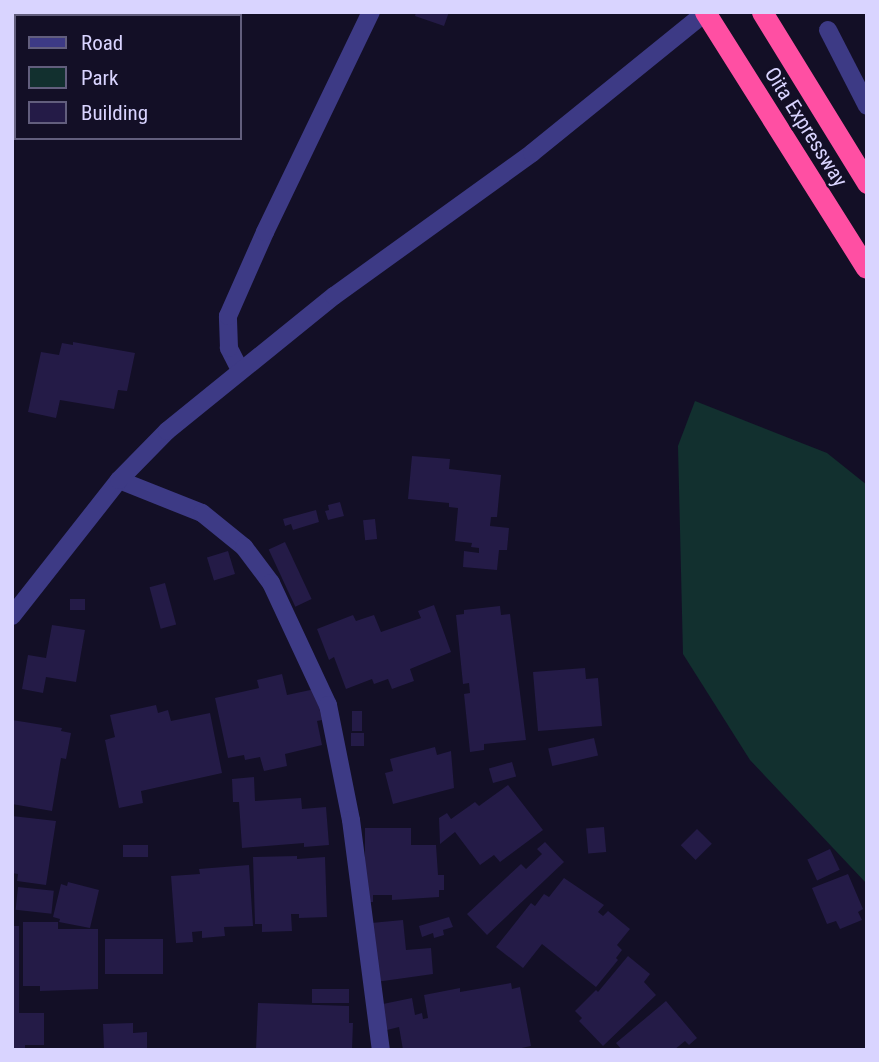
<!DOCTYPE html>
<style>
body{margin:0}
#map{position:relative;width:879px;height:1062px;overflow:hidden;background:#130f26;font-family:"Roboto Condensed",sans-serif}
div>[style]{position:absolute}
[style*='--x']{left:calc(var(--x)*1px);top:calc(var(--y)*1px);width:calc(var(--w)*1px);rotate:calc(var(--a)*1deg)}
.green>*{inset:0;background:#12302f}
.building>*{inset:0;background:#241b47;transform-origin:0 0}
.minor>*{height:18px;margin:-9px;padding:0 9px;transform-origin:9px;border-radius:9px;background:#3d3a85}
.tertiary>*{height:18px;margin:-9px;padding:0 9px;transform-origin:9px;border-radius:9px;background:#3d3a85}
.motorway>*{height:21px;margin:-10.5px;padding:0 10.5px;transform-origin:10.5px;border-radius:10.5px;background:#ff4fa3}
.motorway-bridge>*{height:21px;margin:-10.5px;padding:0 10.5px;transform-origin:10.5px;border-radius:10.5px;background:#ff4fa3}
span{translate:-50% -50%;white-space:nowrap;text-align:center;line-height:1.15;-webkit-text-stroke:5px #130f26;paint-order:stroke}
.street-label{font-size:21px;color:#d9d4ff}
.frame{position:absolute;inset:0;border:14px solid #d9d4ff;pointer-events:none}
.legend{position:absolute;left:14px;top:14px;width:228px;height:126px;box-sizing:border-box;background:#130f26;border:2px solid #625e7d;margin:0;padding:9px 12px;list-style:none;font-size:21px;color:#d9d4ff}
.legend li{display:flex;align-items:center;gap:14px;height:35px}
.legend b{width:35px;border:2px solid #625e7d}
</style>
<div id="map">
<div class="green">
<div style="clip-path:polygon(695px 401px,827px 453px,867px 485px,867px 884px,750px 760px,683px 654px,678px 446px)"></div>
</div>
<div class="building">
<div style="clip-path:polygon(416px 12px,449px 12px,444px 26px,415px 16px)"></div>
<div style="clip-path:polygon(73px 342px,135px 353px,127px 391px,118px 390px,114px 409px,60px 400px,56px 418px,28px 412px,41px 352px,59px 355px,62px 343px,73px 345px)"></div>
<div style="clip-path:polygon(412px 456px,450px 459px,449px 469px,501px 475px,497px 517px,491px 517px,490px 526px,509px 528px,507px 550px,499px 550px,497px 570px,463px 567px,464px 551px,479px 553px,479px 548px,471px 547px,472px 543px,455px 541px,458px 508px,449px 507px,449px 503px,408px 499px)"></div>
<div style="clip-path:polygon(340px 502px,344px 516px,328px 520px,325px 511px,329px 510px,328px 505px)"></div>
<div style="clip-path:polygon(316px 510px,319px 522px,293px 530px,291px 524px,285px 526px,283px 519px)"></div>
<div style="left:375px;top:519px;width:20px;height:12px;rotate:84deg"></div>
<div style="left:285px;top:542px;width:63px;height:18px;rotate:65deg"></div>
<div style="left:228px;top:551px;width:24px;height:22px;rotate:73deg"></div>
<div style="left:165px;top:583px;width:43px;height:16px;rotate:75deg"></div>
<div style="left:70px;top:599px;width:15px;height:11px"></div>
<div style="clip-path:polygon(434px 605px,451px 652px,410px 669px,414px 681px,392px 689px,388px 679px,374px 684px,372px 679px,346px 689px,334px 657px,329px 660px,317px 629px,353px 615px,356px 621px,374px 615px,381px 632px,421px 618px,418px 611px)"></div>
<div style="clip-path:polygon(500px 606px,501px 615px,510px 614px,526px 740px,484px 744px,484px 750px,470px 752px,464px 694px,470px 693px,469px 683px,463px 684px,456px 615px,464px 614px,464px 610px)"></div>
<div style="clip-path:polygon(52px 625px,85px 630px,76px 682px,46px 677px,43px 693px,22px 689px,28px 655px,46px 658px)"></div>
<div style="clip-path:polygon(585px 668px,586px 679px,598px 678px,602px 726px,538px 731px,533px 672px)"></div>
<div style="clip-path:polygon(282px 674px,287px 695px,315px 689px,322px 720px,317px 721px,322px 745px,285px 754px,287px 766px,264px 771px,260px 757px,245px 760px,244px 755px,228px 758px,215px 698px,259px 688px,257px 680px)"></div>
<div style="clip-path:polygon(156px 705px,158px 713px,168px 710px,171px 721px,210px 713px,222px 773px,141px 791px,143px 803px,119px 808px,105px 740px,115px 737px,110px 715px)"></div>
<div style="left:352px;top:711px;width:10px;height:20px"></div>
<div style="clip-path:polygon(12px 720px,62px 728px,61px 731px,71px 733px,66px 759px,61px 758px,52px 811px,12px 804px)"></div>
<div style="left:351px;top:733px;width:13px;height:13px"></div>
<div style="left:594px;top:738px;width:18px;height:47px;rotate:77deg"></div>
<div style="clip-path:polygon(435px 747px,437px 755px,451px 751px,454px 788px,393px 804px,385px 773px,393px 771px,390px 759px)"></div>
<div style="left:512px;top:762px;width:15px;height:24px;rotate:74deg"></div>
<div style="clip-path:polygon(254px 777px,255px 801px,301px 798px,302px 809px,326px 807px,329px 845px,304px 847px,304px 843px,242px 848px,239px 802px,233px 802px,232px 779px)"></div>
<div style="clip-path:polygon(508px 785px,543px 830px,500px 862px,494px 855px,480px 865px,455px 832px,440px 844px,439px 818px,447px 813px,451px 819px,475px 802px,479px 806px)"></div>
<div style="clip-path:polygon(12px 816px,56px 821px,46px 885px,17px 881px,18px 874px,12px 873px)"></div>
<div style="left:604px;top:827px;width:25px;height:18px;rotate:85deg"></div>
<div style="clip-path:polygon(365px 828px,411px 828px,411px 845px,436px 845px,438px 875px,444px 875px,444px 890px,439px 890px,439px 897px,392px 900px,392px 895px,373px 895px,373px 902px,365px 902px)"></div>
<div style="left:697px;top:829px;width:21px;height:23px;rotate:45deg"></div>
<div style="clip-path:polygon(545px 842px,564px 862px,487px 935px,467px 914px,521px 864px,526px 869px,542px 854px,537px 849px)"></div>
<div style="left:123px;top:845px;width:25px;height:12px"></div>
<div style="left:830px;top:849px;width:23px;height:25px;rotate:65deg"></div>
<div style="clip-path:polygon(297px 856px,297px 859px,325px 857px,327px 917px,299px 918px,299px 914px,291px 914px,292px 931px,262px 932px,262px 924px,255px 924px,253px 857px)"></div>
<div style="clip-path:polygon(249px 865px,253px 926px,224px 927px,225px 936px,202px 938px,202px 931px,192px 932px,193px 942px,176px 943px,171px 876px,200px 874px,199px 869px)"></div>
<div style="clip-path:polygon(848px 874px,863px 909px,858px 912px,862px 920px,840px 929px,836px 921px,827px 924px,812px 888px)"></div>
<div style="clip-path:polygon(564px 878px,604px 905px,598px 912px,603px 916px,608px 911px,630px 929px,617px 945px,622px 950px,616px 958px,618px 960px,596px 987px,542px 944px,523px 968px,496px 947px,531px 903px,535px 906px,544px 894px,549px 897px)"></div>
<div style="clip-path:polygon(68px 882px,99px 890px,90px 928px,59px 922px,60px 919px,53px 917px,61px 884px,67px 886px)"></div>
<div style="left:18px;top:887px;width:36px;height:23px;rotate:6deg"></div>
<div style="clip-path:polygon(449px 917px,453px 927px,443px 930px,444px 935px,434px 938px,433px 933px,422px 937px,419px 926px)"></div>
<div style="clip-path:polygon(403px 920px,406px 950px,431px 948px,433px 974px,376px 982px,371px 923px)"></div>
<div style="clip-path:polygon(23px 922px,58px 922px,58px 929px,98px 929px,98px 989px,40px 991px,40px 986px,23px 986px)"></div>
<div style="clip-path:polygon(12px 926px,19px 926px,19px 1013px,44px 1013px,44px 1045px,25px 1045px,25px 1050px,12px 1050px)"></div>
<div style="left:105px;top:939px;width:58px;height:35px"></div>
<div style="clip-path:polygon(628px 956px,650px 974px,644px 982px,656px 995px,603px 1046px,579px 1021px,582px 1018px,575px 1011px,596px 990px,598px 992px)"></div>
<div style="clip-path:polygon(511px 983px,512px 989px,520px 987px,531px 1046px,512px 1050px,403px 1050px,399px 1027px,383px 1031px,378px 1005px,412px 998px,415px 1015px,422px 1013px,423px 1019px,428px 1018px,424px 995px,460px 988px,460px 992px)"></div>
<div style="left:312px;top:989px;width:37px;height:14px"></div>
<div style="clip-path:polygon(666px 1001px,697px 1038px,689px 1045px,685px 1041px,674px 1050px,622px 1050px,616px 1043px)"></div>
<div style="clip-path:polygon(258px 1003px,349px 1006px,349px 1023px,353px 1023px,352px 1050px,256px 1050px)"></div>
<div style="clip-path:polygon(133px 1023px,133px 1033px,147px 1032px,147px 1050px,104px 1050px,103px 1024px)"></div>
</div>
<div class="minor">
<div style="--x:828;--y:30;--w:85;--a:62.8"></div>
<div style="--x:240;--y:370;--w:25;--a:-117"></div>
<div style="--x:229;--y:348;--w:32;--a:-92"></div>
<div style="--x:228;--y:316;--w:92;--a:-66.2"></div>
<div style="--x:265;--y:232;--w:244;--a:-64.3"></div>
<div style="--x:119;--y:480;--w:89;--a:21.7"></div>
<div style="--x:202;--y:513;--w:54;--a:39"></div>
<div style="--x:244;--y:547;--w:45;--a:53.1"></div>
<div style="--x:271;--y:583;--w:135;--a:65"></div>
<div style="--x:328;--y:705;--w:117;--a:78.7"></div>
<div style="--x:351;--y:820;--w:232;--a:82.6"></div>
</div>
<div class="tertiary">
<div style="--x:12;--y:616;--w:173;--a:-51.8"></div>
<div style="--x:119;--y:480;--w:69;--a:-45.6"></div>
<div style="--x:167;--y:431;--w:215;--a:-39"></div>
<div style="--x:334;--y:296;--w:244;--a:-35.8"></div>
<div style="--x:532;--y:153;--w:224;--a:-39"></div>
</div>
<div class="motorway">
<div style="--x:762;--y:12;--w:201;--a:58.4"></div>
</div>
<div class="motorway-bridge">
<div style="--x:705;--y:12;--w:302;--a:57.8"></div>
</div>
<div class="street-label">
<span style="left:806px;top:127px;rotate:58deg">Oita Expressway</span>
</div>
<div class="frame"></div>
<ul class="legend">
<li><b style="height:9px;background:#3d3a85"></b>Road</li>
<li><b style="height:19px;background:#12302f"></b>Park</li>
<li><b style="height:19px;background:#241b47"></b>Building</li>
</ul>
</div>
